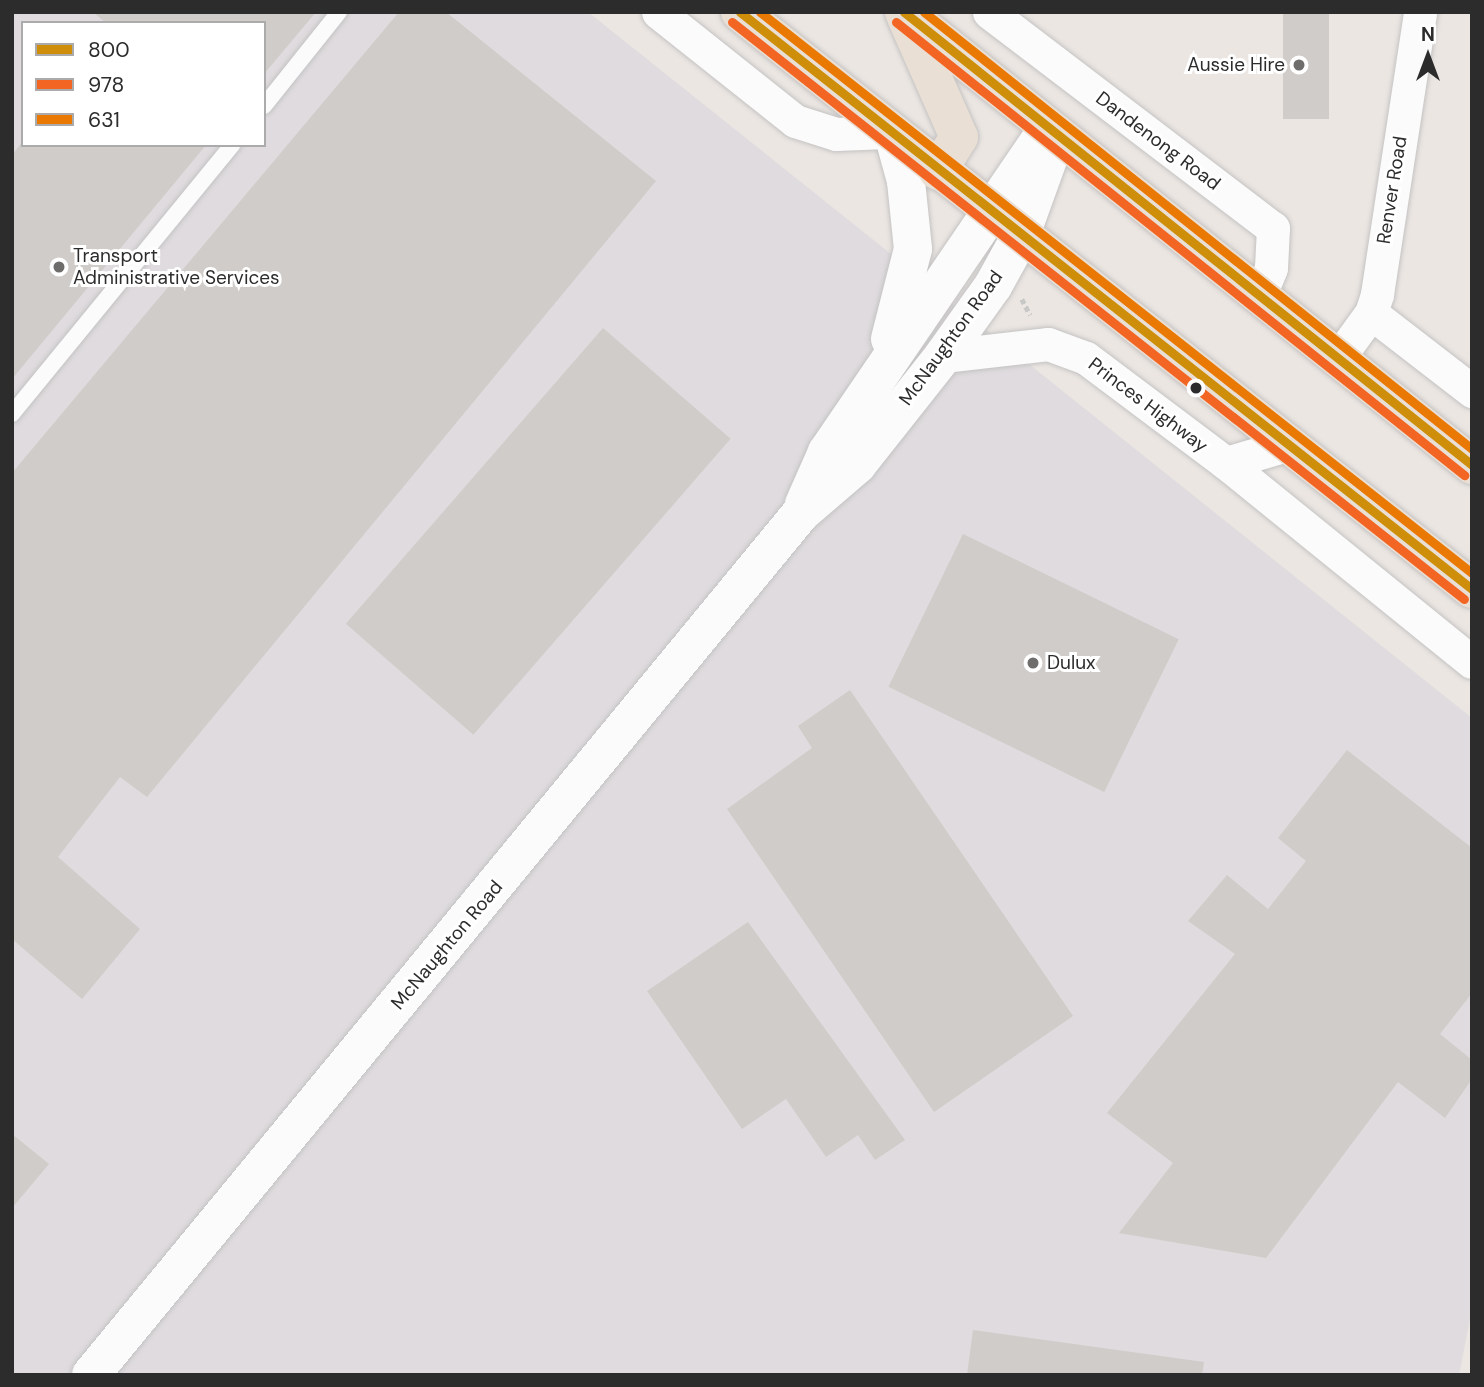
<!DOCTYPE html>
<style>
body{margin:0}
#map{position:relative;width:1484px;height:1387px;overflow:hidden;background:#ebe6e2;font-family:"DM Sans",sans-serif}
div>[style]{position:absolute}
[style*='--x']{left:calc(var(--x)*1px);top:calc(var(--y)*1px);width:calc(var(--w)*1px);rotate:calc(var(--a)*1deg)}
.industrial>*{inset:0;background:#dfdbde}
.building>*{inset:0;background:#d0ccc9;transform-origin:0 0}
.path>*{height:4.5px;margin-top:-2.25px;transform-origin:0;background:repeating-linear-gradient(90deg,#c8c8c7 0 5px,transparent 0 8.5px)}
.roads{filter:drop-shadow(0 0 2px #c4c3c3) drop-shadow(0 0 2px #c4c3c3)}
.service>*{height:16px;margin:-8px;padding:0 8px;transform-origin:8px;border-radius:8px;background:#fcfbfb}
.minor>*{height:33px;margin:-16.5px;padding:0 16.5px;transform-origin:16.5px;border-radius:16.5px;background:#fcfbfb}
.secondary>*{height:38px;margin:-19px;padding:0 19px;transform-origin:19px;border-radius:19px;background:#fcfbfb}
.trunk>*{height:38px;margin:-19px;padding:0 19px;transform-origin:19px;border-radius:19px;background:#e9dfd4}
.bus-1>*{height:9px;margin:-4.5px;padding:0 4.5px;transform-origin:4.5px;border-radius:4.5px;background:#ce8e09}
.bus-2>*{height:9px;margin:-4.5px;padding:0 4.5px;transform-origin:4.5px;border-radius:4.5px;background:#f26522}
.bus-3>*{height:9px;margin:-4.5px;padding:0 4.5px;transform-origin:4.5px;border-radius:4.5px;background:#ea7904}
.dots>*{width:19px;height:19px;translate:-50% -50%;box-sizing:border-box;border:4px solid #fff;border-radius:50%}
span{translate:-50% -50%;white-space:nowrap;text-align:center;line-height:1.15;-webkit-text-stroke:6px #fff;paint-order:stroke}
.poi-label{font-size:19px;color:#2c2c2c}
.right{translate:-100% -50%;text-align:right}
.left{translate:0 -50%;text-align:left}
.street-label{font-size:19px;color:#2c2c2c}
.frame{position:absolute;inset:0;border:14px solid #2c2c2c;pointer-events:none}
.legend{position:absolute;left:21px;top:21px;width:245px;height:126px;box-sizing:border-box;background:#fff;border:2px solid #ababab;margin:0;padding:9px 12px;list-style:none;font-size:21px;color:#2c2c2c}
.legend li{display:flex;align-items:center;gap:14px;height:35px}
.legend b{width:35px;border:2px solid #ababab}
.north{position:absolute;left:1393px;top:21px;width:70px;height:70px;-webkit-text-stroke:5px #fff;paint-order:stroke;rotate:0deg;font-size:19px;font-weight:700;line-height:28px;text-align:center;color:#2c2c2c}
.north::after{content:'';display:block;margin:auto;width:24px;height:32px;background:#2c2c2c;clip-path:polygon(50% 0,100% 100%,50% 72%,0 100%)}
</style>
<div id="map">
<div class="industrial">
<div style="clip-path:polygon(evenodd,12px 12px,588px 12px,1472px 718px,1472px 1308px,1459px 1375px,12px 1375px,12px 12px,23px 23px,264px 23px,264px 145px,23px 145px,23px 23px)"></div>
</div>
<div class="building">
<div style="clip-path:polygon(93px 12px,316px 12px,264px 74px,264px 23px,106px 23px)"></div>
<div style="clip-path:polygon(399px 12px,446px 12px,656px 181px,147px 797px,120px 777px,58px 857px,140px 929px,82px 999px,12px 939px,12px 473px)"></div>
<div style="left:1283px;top:12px;width:46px;height:107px"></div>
<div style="clip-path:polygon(23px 141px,23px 145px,206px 145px,12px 379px,12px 155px)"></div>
<div style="left:603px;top:328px;width:169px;height:392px;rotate:41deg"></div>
<div style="left:963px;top:534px;width:240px;height:170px;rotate:26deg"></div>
<div style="clip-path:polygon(850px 690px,1073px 1016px,934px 1112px,727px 809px,812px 748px,798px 726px)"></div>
<div style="clip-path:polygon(1347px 750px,1472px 848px,1472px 993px,1440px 1034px,1472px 1060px,1472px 1079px,1445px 1118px,1398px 1082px,1266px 1258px,1119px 1233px,1173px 1163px,1107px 1113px,1235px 954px,1188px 921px,1227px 875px,1268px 909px,1306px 861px,1278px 838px)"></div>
<div style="clip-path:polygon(748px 922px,905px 1140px,875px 1160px,858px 1135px,826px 1157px,786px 1099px,742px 1129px,647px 991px)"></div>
<div style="clip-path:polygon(12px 1134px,49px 1164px,12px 1208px)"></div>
<div style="clip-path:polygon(973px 1330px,1204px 1362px,1202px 1375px,967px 1375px)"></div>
</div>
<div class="path">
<div style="--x:1022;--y:299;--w:18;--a:63"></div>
</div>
<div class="roads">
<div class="service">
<div style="--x:264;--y:106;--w:120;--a:-51.4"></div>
<div style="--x:12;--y:414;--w:348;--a:-50.7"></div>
</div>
<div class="minor">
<div style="--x:658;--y:12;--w:175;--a:38.5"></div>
<div style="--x:795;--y:121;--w:43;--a:17.6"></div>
<div style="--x:836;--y:134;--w:51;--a:-2.2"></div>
<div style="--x:989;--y:12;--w:357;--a:37.3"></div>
<div style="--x:1273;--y:228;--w:40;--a:92.9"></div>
<div style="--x:1271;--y:268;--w:29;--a:112"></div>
<div style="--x:1371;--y:313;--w:128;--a:37.7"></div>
<div style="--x:943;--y:356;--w:106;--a:-6.5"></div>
<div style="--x:1048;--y:344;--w:40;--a:20.2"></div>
<div style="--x:1086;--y:358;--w:175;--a:36.9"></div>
<div style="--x:1226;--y:463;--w:67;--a:-16.5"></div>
<div style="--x:1339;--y:357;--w:54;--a:-54"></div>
<div style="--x:1371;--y:313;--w:20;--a:-72"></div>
<div style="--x:1377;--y:294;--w:285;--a:-81.3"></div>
<div style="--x:1226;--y:463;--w:316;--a:39"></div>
</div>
<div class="secondary">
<div style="--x:890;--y:339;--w:93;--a:-75.7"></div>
<div style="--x:913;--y:249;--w:68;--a:-95.9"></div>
<div style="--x:906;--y:181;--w:46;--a:-105.3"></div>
<div style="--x:804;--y:504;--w:57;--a:-66.1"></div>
<div style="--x:827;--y:452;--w:376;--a:-55.7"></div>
<div style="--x:91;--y:1375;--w:1117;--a:-50.52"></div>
<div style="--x:801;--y:513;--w:74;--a:-40.6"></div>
<div style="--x:857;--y:465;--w:139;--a:-51.7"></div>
<div style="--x:943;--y:356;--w:86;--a:-54.5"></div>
<div style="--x:993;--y:286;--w:56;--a:-61.1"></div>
<div style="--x:1020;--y:237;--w:109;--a:-70.1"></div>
</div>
<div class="trunk">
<div style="--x:740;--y:12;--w:932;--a:38.25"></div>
<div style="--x:904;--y:12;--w:727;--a:38.57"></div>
<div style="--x:906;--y:17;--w:131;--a:66.2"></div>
<div style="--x:959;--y:137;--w:40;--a:122"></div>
</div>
</div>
<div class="bus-1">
<div style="--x:740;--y:12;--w:932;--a:38.25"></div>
<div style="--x:904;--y:12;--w:727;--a:38.57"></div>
</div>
<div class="bus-2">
<div style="--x:732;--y:22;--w:932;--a:38.25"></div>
<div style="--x:896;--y:22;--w:727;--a:38.57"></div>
</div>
<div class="bus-3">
<div style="--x:760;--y:12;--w:906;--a:38.24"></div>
<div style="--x:924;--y:12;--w:701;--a:38.57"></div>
</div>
<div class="dots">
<div style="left:1299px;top:65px;background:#6f6d6c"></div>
<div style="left:59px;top:267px;background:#6f6d6c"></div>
<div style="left:1196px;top:388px;background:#2c2c2c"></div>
<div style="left:1033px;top:663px;background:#6f6d6c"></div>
</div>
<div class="poi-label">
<span class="right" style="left:1285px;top:65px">Aussie Hire</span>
<span class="left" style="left:73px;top:267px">Transport<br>Administrative Services</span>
<span class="left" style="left:1047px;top:663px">Dulux</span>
</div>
<div class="street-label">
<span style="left:1158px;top:141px;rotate:37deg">Dandenong Road</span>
<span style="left:1392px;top:190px;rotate:-81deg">Renver Road</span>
<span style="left:951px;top:338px;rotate:-54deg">McNaughton Road</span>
<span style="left:1148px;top:405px;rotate:37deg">Princes Highway</span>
<span style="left:447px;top:945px;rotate:-50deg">McNaughton Road</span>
</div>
<div class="frame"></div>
<ul class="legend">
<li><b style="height:9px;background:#ce8e09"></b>800</li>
<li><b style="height:9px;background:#f26522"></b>978</li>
<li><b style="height:9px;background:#ea7904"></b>631</li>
</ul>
<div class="north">N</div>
</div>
